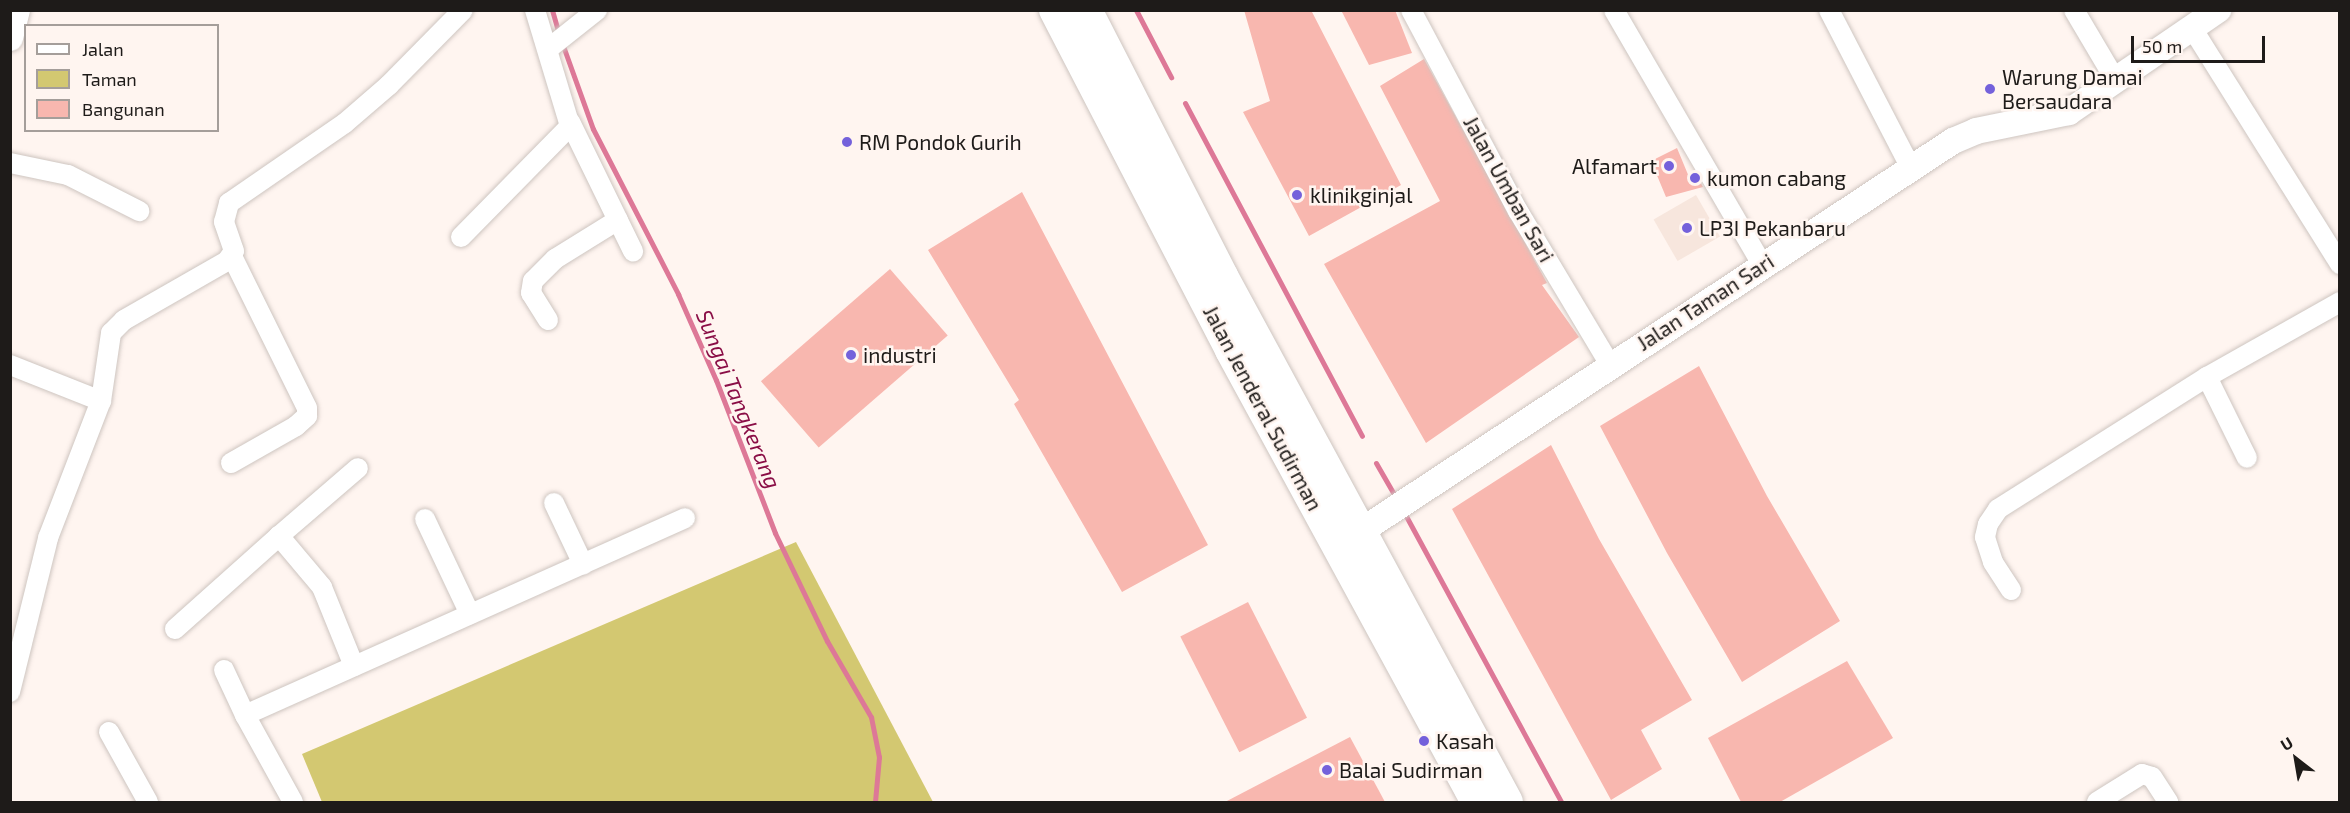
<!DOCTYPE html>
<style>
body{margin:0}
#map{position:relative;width:2350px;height:813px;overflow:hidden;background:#fff5f0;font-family:"Exo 2",sans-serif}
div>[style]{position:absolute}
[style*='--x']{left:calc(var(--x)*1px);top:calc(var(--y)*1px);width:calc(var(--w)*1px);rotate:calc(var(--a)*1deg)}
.built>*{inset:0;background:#f7e6dd;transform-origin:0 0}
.green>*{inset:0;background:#d3c871}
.stream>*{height:5px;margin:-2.5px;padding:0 2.5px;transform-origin:2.5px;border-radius:2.5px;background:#dd7897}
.building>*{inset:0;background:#f8b7af;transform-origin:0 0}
.roads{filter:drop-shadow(0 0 2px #cec5c0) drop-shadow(0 0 2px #cec5c0)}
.minor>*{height:20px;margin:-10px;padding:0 10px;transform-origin:10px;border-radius:10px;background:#fff}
.tertiary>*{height:26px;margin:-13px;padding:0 13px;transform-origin:13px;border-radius:13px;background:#fff}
.primary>*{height:32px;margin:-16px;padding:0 16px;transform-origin:16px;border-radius:16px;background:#fff}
.dots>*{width:16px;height:16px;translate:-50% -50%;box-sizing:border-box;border:3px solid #fff5f0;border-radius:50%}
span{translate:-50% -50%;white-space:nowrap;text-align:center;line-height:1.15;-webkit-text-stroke:5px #fff5f0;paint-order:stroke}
.poi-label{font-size:21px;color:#1e1b19}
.left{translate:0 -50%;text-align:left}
.right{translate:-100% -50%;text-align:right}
.street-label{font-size:21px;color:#1e1b19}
.water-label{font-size:22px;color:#8a0e46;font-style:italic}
.frame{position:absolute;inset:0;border:12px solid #1e1b19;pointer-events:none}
.legend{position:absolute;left:24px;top:24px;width:195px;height:108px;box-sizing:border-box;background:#fff5f0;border:2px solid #a59e9a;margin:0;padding:8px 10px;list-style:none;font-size:18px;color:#1e1b19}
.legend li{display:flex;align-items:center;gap:12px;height:30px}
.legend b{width:30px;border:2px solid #a59e9a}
.north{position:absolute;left:2266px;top:729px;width:60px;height:60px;-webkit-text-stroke:4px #fff5f0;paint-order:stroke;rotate:329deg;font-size:16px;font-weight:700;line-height:24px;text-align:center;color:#1e1b19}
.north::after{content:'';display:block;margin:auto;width:21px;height:27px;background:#1e1b19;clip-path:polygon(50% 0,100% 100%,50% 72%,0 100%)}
.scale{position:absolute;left:2131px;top:36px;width:134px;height:27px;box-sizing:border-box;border:3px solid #1e1b19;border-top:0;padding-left:8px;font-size:18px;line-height:21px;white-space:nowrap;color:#1e1b19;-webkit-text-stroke:4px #fff5f0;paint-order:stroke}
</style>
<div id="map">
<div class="built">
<div style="left:1696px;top:195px;width:48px;height:49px;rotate:60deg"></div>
</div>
<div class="green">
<div style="clip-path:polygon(796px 542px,933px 802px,322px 802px,302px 754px)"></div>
</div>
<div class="stream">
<div style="--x:552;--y:10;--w:25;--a:74"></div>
<div style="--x:1136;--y:10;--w:76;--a:62.4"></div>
<div style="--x:562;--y:43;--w:91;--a:70.2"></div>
<div style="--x:593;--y:129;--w:186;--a:62.7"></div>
<div style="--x:678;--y:294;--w:94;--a:66.2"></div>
<div style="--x:716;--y:380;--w:164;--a:68.9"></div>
<div style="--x:775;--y:533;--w:120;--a:64.3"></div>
<div style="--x:827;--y:641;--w:88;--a:59.9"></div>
<div style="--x:871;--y:717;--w:41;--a:78.7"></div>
<div style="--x:879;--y:757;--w:45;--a:95.1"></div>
<div style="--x:1185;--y:103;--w:377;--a:62"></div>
<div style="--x:1376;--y:463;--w:36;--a:60"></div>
<div style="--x:1406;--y:516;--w:325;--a:61.5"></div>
</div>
<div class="building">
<div style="clip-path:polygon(1244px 10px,1311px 10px,1401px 185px,1309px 236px,1243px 112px,1270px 101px)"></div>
<div style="clip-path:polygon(1341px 10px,1395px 10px,1412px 53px,1369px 65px)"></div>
<div style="clip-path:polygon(1424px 59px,1547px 283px,1542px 285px,1579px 337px,1426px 443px,1324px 264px,1440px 201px,1380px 86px)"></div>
<div style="clip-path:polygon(1677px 148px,1689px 177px,1695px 172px,1703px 187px,1666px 197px,1651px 161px)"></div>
<div style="clip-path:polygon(1022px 192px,1208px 545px,1122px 592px,1014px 404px,1019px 400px,928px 250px)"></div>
<div style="left:890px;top:269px;width:88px;height:171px;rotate:49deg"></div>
<div style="clip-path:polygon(1699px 366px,1767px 496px,1840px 621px,1742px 682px,1667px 553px,1600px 426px)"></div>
<div style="clip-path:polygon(1551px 445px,1599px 539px,1692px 700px,1641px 730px,1662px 769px,1611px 800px,1452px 509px)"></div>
<div style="left:1248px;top:602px;width:130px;height:76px;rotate:63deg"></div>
<div style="clip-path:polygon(1847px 661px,1893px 738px,1780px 802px,1741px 802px,1708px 738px)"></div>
<div style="clip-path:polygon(1350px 737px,1385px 802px,1225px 802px)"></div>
</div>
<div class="roads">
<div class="minor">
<div style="--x:1411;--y:10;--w:228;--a:62"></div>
<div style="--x:1518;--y:211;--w:179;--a:59.1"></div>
<div style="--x:1614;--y:10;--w:294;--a:59.8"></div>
<div style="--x:1829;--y:10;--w:178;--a:62.6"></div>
<div style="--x:2074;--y:10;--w:82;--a:59.4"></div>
<div style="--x:2192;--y:28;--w:279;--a:57.9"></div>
<div style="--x:548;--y:49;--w:63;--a:-38.5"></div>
<div style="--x:570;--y:122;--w:144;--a:64"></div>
<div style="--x:10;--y:163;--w:59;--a:11.7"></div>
<div style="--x:68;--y:175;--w:80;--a:26.9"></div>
<div style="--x:461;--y:237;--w:156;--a:-45.5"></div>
<div style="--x:570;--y:126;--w:121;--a:-106.8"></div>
<div style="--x:548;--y:320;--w:32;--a:-122"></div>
<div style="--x:531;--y:293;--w:12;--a:-81"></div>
<div style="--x:533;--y:281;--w:31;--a:-45"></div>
<div style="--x:555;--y:259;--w:74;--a:-31.8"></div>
<div style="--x:10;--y:365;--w:98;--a:21.6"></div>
<div style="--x:2207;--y:377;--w:90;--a:63.7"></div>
<div style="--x:231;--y:463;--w:75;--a:-29.6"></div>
<div style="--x:296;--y:426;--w:15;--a:-42"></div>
<div style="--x:307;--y:416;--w:8;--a:-90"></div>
<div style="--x:307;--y:408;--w:169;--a:-116.3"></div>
<div style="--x:554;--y:503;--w:68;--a:64.6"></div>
<div style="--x:425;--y:519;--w:105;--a:64.7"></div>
<div style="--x:2011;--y:590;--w:33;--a:-123"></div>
<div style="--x:1993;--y:562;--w:26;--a:-108"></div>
<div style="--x:1985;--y:537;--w:13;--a:-77"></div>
<div style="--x:1988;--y:524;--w:18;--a:-56"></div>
<div style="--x:1998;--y:509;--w:247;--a:-32.3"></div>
<div style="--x:2207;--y:377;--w:153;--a:-29.4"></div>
<div style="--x:175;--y:629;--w:140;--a:-41.8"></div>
<div style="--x:354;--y:666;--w:85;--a:-112.1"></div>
<div style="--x:322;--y:587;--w:67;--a:-130.1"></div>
<div style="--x:279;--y:536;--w:104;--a:-40.7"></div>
<div style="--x:224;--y:670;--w:50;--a:65"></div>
<div style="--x:10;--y:692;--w:159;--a:-76.1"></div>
<div style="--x:48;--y:538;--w:147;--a:-68.9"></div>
<div style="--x:101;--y:401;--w:69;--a:-81.6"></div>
<div style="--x:111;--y:333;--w:18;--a:-45"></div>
<div style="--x:124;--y:320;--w:119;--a:-29.8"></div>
<div style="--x:227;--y:261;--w:12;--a:-55"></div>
<div style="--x:234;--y:251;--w:31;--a:-109"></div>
<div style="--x:224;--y:222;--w:20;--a:-75"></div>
<div style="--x:229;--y:203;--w:141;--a:-34.6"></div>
<div style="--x:345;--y:123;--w:58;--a:-40.8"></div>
<div style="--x:389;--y:85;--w:105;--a:-45.4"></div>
<div style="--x:109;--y:732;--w:80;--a:60.9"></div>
<div style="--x:293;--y:802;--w:99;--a:-118.9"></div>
<div style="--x:245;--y:715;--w:482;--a:-24.1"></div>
<div style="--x:2097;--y:802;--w:53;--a:-31.9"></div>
<div style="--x:2142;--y:774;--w:10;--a:17"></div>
<div style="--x:2152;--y:777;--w:30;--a:57"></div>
</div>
<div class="tertiary">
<div style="--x:10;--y:38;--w:29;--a:-76"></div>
<div style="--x:1358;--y:533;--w:713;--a:-33.38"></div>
<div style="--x:1953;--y:141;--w:25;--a:-23"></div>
<div style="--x:1976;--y:131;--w:95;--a:-11.5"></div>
<div style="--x:2069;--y:112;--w:181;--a:-34.4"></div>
</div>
<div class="primary">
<div style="--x:1055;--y:10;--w:383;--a:62.6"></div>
<div style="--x:1231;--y:350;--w:515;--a:61.44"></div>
<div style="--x:1086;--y:10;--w:299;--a:62.9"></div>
<div style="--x:1222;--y:276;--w:598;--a:61.55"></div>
</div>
</div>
<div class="dots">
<div style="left:1990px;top:89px;background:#7461db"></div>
<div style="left:847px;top:142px;background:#7461db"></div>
<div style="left:1669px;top:166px;background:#7461db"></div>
<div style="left:1695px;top:178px;background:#7461db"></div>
<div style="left:1297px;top:195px;background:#7461db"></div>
<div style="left:1687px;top:228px;background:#7461db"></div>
<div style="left:851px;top:355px;background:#7461db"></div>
<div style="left:1424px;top:741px;background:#7461db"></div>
<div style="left:1327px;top:770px;background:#7461db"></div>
</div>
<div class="poi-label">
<span class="left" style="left:2002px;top:89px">Warung Damai<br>Bersaudara</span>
<span class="left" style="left:859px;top:142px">RM Pondok Gurih</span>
<span class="right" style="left:1657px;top:166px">Alfamart</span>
<span class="left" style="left:1707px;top:178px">kumon cabang</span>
<span class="left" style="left:1310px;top:195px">klinikginjal</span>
<span class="left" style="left:1699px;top:228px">LP3I Pekanbaru</span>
<span class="left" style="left:863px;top:355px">industri</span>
<span class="left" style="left:1436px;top:741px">Kasah</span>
<span class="left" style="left:1339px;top:770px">Balai Sudirman</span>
</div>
<div class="street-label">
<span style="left:1509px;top:189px;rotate:61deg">Jalan Umban Sari</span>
<span style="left:1705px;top:302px;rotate:-33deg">Jalan Taman Sari</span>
<span style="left:1263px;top:408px;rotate:62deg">Jalan Jenderal Sudirman</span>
</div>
<div class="water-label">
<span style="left:739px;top:399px;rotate:68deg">Sungai Tangkerang</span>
</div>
<div class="frame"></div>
<ul class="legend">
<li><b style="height:8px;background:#fff"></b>Jalan</li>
<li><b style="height:16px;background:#d3c871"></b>Taman</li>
<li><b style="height:16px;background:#f8b7af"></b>Bangunan</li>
</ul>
<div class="north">U</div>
<div class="scale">50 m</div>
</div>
